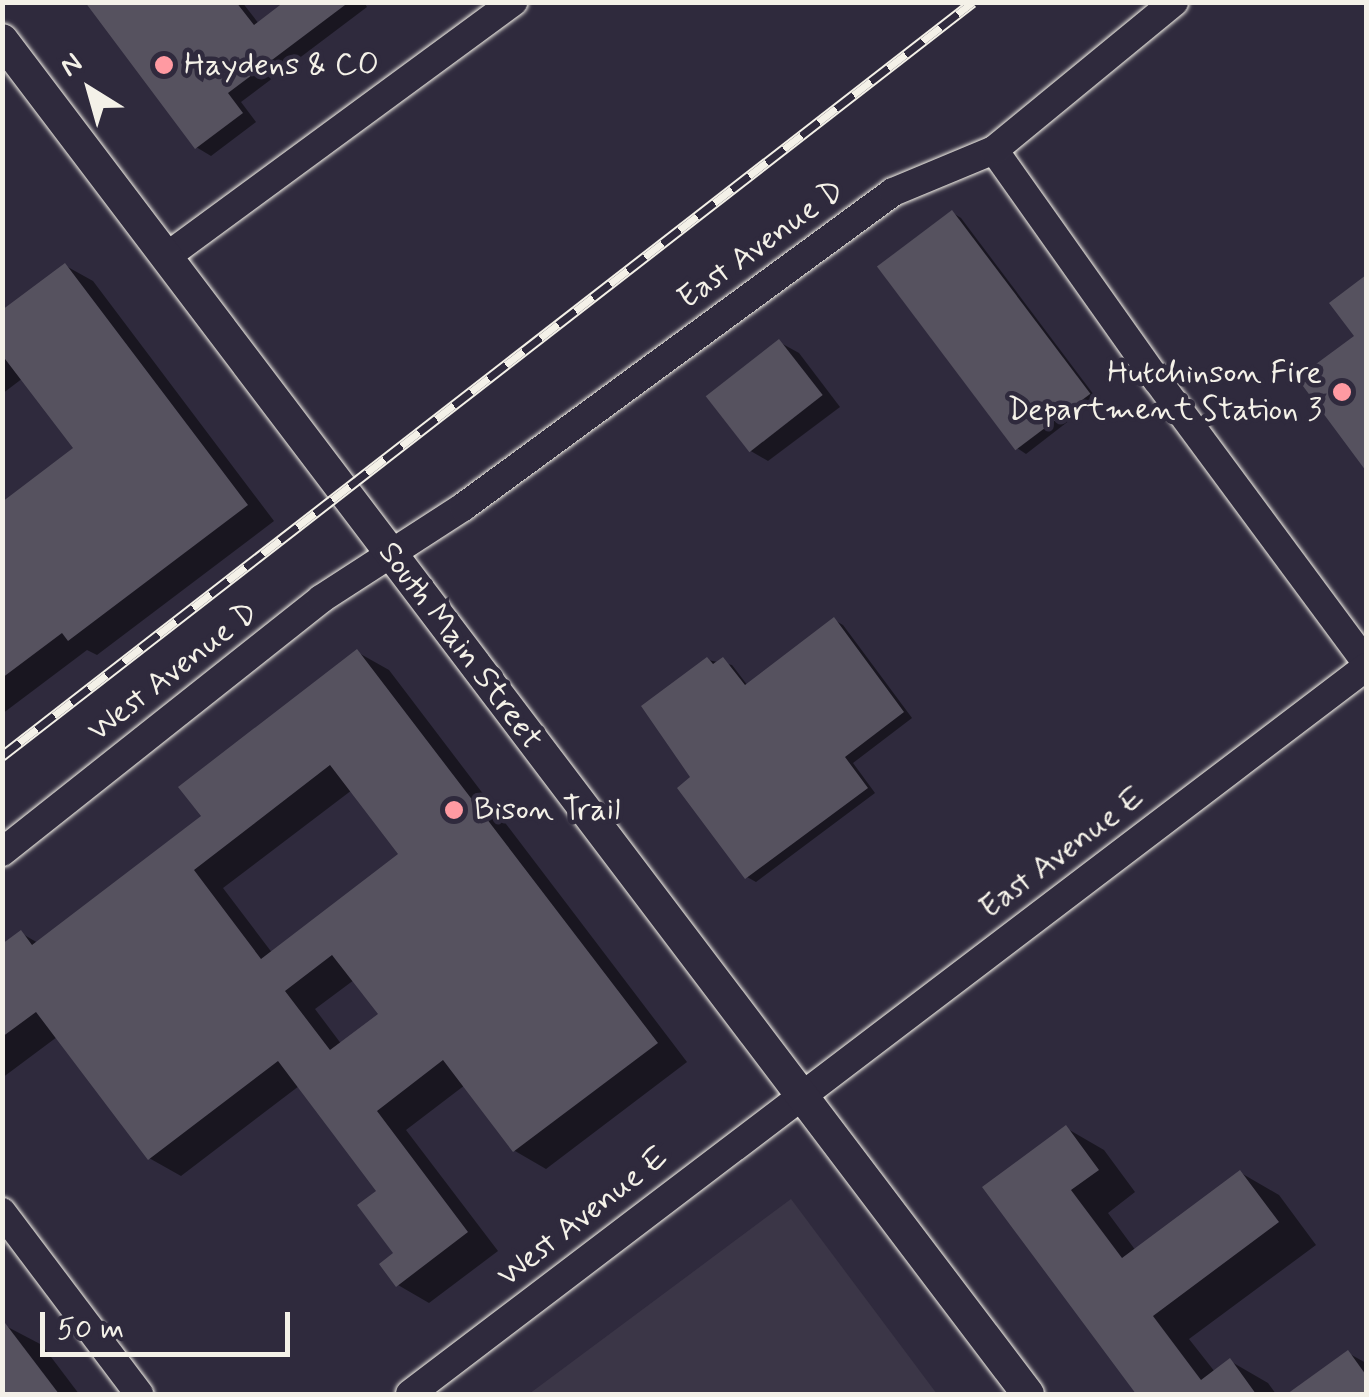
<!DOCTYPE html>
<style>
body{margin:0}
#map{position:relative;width:1369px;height:1397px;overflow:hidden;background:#2f2a3d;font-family:Mynerve,sans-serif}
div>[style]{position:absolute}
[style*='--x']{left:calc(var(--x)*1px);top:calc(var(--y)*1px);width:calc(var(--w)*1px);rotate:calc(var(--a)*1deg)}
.built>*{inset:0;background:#3b3647}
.shadow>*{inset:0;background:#0007}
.building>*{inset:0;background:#56525f;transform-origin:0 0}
.roads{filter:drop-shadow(0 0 2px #f4f1e8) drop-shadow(0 0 2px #f4f1e8)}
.minor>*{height:28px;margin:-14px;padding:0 14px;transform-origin:14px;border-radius:14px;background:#2f2a3d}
.tertiary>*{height:32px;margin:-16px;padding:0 16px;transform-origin:16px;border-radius:16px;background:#2f2a3d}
.rail>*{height:11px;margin-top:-5.5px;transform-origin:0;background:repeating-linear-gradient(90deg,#2f2a3d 0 22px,#f4f1e8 0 44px);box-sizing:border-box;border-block:2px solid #f4f1e8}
.dots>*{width:28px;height:28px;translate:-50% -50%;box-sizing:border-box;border:5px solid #2f2a3d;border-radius:50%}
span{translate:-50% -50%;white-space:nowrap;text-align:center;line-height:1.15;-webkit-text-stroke:9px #2f2a3d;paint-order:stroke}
.poi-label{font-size:32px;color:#f4f1e8}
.left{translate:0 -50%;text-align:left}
.right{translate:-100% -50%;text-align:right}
.street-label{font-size:32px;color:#f4f1e8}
.frame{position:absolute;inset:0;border:5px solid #f4f1e8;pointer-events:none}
.north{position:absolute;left:40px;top:40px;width:100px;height:100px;-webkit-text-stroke:8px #2f2a3d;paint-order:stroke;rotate:323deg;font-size:28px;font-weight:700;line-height:40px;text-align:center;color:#f4f1e8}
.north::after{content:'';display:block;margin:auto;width:35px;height:45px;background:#f4f1e8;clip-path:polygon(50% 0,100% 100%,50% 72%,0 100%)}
.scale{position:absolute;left:40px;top:1312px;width:250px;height:45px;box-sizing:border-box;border:5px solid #f4f1e8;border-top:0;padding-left:12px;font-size:30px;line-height:35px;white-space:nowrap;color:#f4f1e8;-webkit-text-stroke:8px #2f2a3d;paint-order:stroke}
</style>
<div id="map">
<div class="built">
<div style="clip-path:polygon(791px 1199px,937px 1394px,529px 1394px)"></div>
</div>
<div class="shadow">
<div style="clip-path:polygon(88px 2px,242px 2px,259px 24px,289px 2px,364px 2px,367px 7px,241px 102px,256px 122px,211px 156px,196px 147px)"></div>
<div style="clip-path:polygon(953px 213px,961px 218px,1097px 399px,1026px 454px,1017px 448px)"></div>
<div style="clip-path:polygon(66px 266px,93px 281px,274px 521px,97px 655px,87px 650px,2px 714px,2px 505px,77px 449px,23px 378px,2px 394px,2px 313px)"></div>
<div style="clip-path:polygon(1366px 278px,1366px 467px,1300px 379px,1357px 337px,1332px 304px)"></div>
<div style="clip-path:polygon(779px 342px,799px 353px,840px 407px,768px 461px,749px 450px)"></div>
<div style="clip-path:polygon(834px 620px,843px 625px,912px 718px,853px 763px,875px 793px,756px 882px,747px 877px,694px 778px,708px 660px,732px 665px,748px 686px)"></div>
<div style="clip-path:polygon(evenodd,357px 652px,389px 670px,687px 1062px,546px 1169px,515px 1151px,465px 1085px,406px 1130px,498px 1251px,429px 1303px,398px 1285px,396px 1253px,379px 1192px,299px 1086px,181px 1176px,149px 1158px,57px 1037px,2px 1078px,2px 947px,21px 933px,38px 943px,205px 817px,357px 652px,352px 790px,402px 855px,273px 954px,223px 888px,352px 790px,357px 652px,354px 980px,381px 1015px,342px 1045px,315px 1009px,354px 980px)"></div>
<div style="clip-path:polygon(1066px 1128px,1104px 1150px,1135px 1192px,1108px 1213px,1136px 1251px,1241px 1173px,1279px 1195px,1316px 1245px,1189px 1339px,1215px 1372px,1230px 1361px,1268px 1383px,1276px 1394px,1139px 1394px,985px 1188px)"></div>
<div style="clip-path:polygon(2px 1324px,42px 1345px,79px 1394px,2px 1394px)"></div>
<div style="clip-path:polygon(1348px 1353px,1366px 1363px,1366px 1394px,1292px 1394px)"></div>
</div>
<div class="building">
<div style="clip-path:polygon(85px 2px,236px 2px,254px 25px,284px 2px,349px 2px,228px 93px,243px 113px,195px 149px)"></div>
<div style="left:952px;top:210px;width:230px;height:94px;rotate:53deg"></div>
<div style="clip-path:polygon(65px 263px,248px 505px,68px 641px,62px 633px,2px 678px,2px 502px,73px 448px,2px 355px,2px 310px)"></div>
<div style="clip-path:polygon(1366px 275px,1366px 471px,1297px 378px,1354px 336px,1329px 303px)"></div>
<div style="left:779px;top:339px;width:71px;height:93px;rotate:52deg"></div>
<div style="clip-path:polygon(834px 617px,904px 712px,845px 757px,868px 788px,745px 879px,677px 788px,690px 777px,641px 706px,707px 657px,713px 664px,723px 657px,745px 685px)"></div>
<div style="clip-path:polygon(evenodd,357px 649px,658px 1043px,513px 1152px,443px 1060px,377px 1111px,468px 1232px,396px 1287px,379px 1264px,393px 1253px,357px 1205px,376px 1191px,278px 1061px,148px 1160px,36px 1012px,2px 1037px,2px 944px,21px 930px,32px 945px,201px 816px,178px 787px,357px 649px,330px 765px,398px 854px,261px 959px,194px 870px,330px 765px,357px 649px,332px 955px,378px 1014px,330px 1050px,285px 991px,332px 955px)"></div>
<div style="clip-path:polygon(1066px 1125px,1099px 1170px,1071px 1190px,1122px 1258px,1240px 1170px,1279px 1222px,1153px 1316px,1201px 1380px,1230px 1358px,1256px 1394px,1136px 1394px,982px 1187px)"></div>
<div style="clip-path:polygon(2px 1319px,59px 1394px,2px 1394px)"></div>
<div style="clip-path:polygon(1348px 1350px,1366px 1375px,1366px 1394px,1287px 1394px)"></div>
</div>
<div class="roads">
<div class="minor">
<div style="--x:994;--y:150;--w:282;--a:54.7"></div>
<div style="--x:1157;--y:380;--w:351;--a:53.5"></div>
<div style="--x:166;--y:257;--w:431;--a:-36.3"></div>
<div style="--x:2;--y:852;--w:407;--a:-38.4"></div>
<div style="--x:321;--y:599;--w:169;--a:-32.9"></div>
<div style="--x:463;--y:507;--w:533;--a:-36.22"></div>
<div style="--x:893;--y:192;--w:109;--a:-22.6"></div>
<div style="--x:994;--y:150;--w:233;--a:-39.4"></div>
<div style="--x:2;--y:1212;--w:228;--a:53"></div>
<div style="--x:410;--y:1394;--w:1201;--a:-37.25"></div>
</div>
<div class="tertiary">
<div style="--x:2;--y:40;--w:1699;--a:52.85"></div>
</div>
</div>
<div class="rail">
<div style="--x:2;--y:756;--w:1229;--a:-37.83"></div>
</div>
<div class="dots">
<div style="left:164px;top:65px;background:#ff9aa2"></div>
<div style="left:1342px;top:392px;background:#ff9aa2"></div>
<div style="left:454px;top:810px;background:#ff9aa2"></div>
</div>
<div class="poi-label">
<span class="left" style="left:184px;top:65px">Haydens &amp; CO</span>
<span class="right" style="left:1322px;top:392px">Hutchinson Fire<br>Department Station 3</span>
<span class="left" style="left:474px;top:810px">Bison Trail</span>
</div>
<div class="street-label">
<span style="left:761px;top:245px;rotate:-36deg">East Avenue D</span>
<span style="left:460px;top:646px;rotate:53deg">South Main Street</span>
<span style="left:173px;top:672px;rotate:-38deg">West Avenue D</span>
<span style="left:1062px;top:853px;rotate:-37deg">East Avenue E</span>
<span style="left:583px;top:1217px;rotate:-38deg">West Avenue E</span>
</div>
<div class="frame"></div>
<div class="north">N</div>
<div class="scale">50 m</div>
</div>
